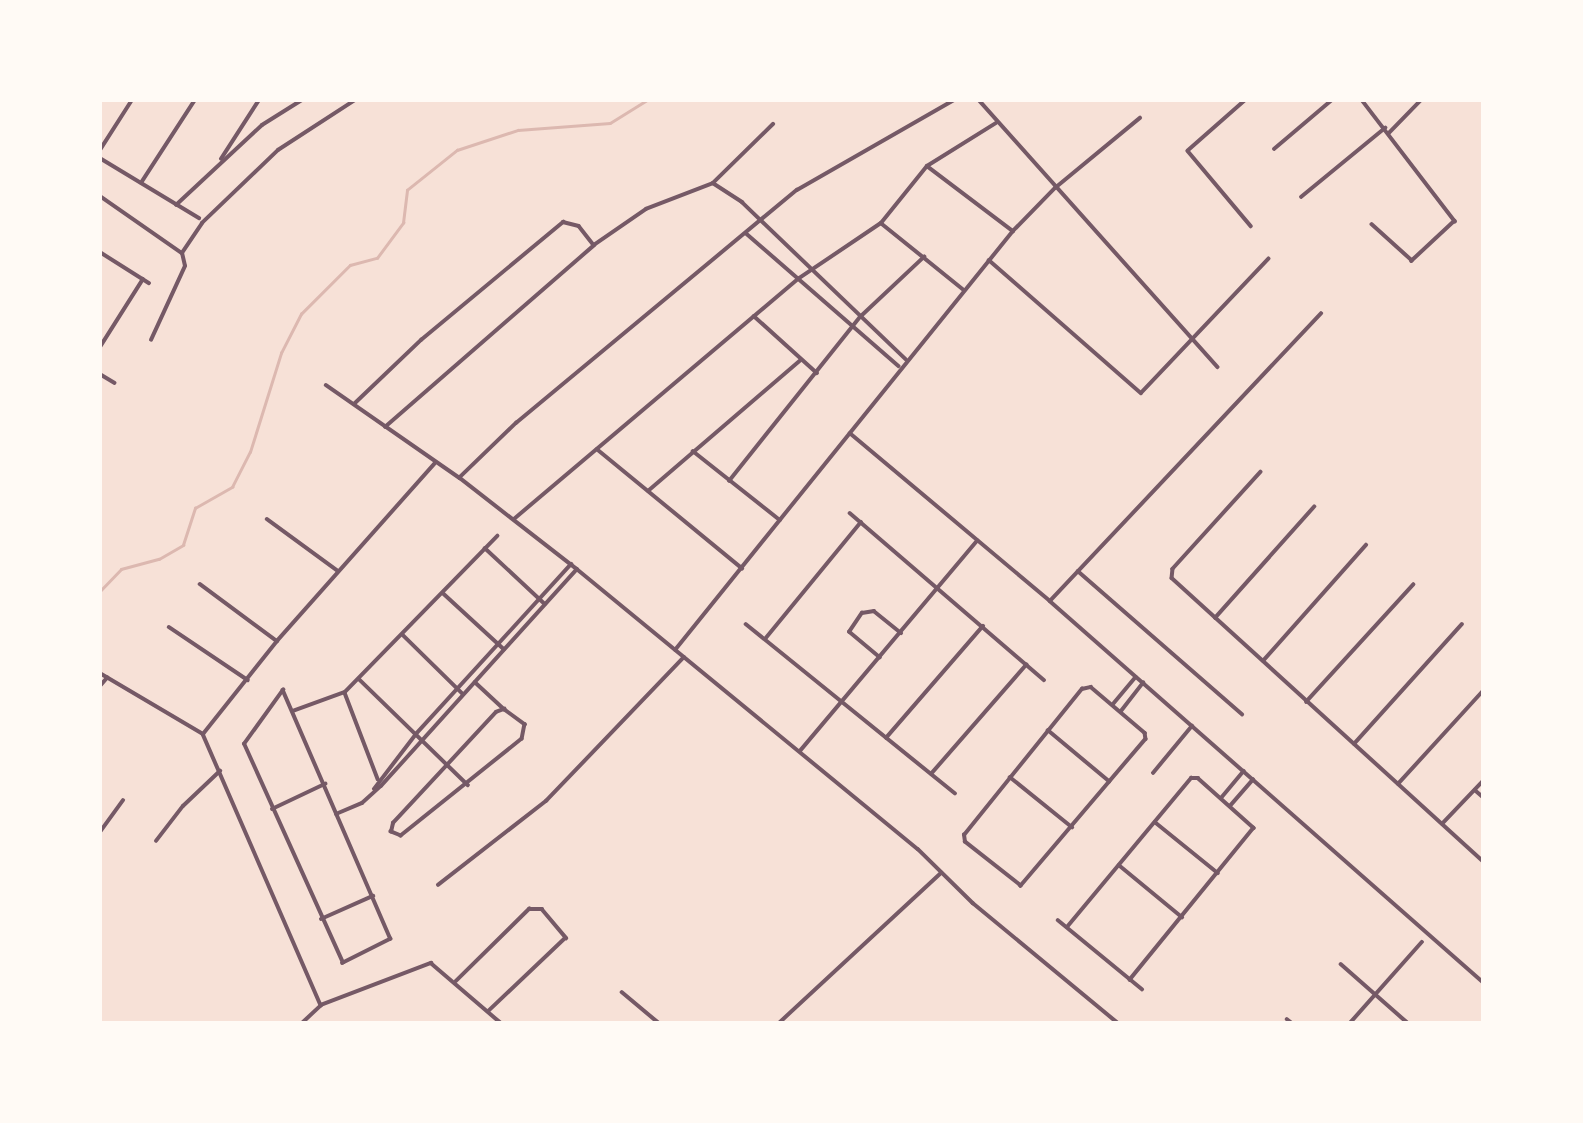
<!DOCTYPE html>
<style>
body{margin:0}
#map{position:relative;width:1583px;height:1123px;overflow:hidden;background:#f7e1d7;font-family:Poppins,sans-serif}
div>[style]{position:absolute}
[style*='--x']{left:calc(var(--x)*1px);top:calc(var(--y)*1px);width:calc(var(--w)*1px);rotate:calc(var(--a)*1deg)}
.stream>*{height:2.5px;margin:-1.25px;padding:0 1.25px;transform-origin:1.25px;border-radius:1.25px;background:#dcb8b0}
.minor>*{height:3.5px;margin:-1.75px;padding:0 1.75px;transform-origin:1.75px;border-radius:1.75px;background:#755966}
span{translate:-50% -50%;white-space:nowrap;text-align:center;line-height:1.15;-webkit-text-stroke:5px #fffaf5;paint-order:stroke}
.frame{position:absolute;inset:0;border:102px solid #fffaf5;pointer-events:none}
</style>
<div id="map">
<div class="stream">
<div style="--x:100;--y:591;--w:30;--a:-46"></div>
<div style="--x:121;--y:569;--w:39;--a:-15"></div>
<div style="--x:159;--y:559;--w:28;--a:-30"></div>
<div style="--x:183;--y:545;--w:39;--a:-72"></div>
<div style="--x:195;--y:508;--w:43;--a:-29.6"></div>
<div style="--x:232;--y:487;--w:39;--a:-63"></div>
<div style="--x:250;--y:452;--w:104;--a:-72.6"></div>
<div style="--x:281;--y:353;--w:44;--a:-62.9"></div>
<div style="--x:301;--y:314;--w:69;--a:-45"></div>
<div style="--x:350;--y:265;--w:28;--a:-15"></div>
<div style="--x:377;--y:258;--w:44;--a:-53.4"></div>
<div style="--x:403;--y:223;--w:33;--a:-83"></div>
<div style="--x:407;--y:190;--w:64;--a:-38.7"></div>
<div style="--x:457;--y:150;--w:64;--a:-18.2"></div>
<div style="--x:518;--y:130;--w:92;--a:-4.4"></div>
<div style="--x:610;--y:123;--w:44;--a:-31.9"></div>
</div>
<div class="minor">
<div style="--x:979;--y:100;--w:358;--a:48.2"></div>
<div style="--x:1246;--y:100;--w:77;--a:138.7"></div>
<div style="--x:1188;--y:151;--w:98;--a:50"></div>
<div style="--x:1362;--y:100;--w:153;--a:52.5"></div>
<div style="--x:1455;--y:221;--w:59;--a:137.1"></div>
<div style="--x:1412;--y:261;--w:54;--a:-138"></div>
<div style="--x:1389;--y:133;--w:46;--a:-45.9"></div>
<div style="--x:1274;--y:149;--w:76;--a:-40.2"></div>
<div style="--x:100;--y:150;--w:59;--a:-57.4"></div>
<div style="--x:100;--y:158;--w:116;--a:31.2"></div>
<div style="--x:221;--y:159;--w:70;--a:-57.2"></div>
<div style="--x:927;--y:166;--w:108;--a:37.1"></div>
<div style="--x:141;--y:183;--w:99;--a:-57"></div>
<div style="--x:713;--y:183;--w:35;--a:33"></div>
<div style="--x:742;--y:202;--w:227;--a:43.8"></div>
<div style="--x:100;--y:196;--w:100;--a:34.8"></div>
<div style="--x:1301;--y:197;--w:109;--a:-39.4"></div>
<div style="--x:176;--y:205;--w:117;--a:-42.9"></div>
<div style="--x:262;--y:125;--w:47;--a:-32"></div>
<div style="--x:881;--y:223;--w:107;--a:38.9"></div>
<div style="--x:747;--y:234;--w:201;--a:41"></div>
<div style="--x:100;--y:252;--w:58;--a:32.3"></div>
<div style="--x:989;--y:260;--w:202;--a:41.2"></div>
<div style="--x:1141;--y:393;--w:185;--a:-46.5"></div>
<div style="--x:754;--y:316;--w:85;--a:42.1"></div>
<div style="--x:151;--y:340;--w:81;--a:-65.3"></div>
<div style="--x:185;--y:266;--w:13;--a:-103"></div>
<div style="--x:182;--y:253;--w:36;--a:-56"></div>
<div style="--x:202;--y:223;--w:105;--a:-43.8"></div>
<div style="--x:278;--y:150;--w:92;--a:-33"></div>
<div style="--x:100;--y:347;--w:80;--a:-57.7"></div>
<div style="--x:100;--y:374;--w:17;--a:31"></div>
<div style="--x:326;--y:385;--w:163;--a:34.8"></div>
<div style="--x:460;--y:478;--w:148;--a:37.9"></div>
<div style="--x:577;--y:569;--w:441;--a:39.4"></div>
<div style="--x:918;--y:849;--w:77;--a:44.5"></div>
<div style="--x:973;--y:903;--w:188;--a:39.6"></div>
<div style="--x:354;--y:404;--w:93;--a:-43.7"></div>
<div style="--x:421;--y:340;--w:185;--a:-39.7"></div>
<div style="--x:563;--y:222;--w:16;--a:14"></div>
<div style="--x:579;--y:226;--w:24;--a:52"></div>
<div style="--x:385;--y:427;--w:277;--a:-41"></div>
<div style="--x:594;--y:245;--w:63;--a:-34.7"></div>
<div style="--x:646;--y:209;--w:72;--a:-21.2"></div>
<div style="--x:713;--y:183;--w:84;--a:-44.5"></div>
<div style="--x:850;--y:433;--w:261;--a:40"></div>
<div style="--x:1050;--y:601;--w:577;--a:41.34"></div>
<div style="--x:597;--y:449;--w:188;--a:39.4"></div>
<div style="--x:693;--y:451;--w:111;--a:38.4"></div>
<div style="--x:1261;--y:472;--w:131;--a:132.2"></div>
<div style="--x:1173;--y:569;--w:9;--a:96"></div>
<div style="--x:1172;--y:578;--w:420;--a:42.3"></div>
<div style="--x:460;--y:477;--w:78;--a:-44"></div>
<div style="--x:516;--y:423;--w:365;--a:-39.7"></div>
<div style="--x:797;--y:190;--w:181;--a:-29.8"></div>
<div style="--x:729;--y:481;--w:210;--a:-51.4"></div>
<div style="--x:860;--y:317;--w:88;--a:-43.2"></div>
<div style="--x:648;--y:491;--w:201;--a:-40.6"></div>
<div style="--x:850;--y:513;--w:256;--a:40.7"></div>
<div style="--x:267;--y:519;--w:88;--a:36.2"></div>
<div style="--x:514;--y:519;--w:372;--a:-40.2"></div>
<div style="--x:798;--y:279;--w:100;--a:-34"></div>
<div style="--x:881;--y:223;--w:73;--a:-51.1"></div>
<div style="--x:927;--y:166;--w:81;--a:-31.9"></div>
<div style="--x:485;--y:548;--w:82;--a:43"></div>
<div style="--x:1078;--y:571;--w:218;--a:41.1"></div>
<div style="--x:200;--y:584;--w:96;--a:36.5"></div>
<div style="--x:443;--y:593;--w:83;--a:42.6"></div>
<div style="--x:1050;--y:601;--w:395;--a:-46.7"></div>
<div style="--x:1215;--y:618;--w:149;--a:-48.3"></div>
<div style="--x:746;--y:624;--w:269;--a:39"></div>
<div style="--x:169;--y:627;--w:95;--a:33.9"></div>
<div style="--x:403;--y:635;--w:84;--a:44.5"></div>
<div style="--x:765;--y:639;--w:151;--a:-50.6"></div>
<div style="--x:675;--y:650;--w:538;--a:-51.11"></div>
<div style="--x:1013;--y:231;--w:60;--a:-45.7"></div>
<div style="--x:1055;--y:188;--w:110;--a:-39.5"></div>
<div style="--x:880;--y:658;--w:40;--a:-140"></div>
<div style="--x:849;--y:632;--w:23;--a:-56"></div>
<div style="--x:862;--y:613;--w:12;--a:-9"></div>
<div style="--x:874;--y:611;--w:35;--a:39"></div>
<div style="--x:1263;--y:661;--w:155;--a:-48.4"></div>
<div style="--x:100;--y:673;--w:120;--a:30.6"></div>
<div style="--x:203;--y:734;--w:296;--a:66.5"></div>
<div style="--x:359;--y:679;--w:152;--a:44.2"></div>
<div style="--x:475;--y:682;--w:40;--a:43"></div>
<div style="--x:100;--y:686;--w:11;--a:-49"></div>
<div style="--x:1091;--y:687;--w:71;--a:40.4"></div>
<div style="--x:1145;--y:733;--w:6;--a:81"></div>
<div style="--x:1146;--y:739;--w:193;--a:130.4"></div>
<div style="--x:1021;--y:886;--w:71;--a:-141.8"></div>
<div style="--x:965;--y:842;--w:7;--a:-98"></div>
<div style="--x:964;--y:835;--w:188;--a:-51.1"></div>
<div style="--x:1082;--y:689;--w:9;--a:-13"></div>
<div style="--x:283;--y:690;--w:271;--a:66.6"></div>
<div style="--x:391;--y:939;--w:54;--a:153.4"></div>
<div style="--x:343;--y:963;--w:240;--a:-114.3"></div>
<div style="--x:244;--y:744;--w:67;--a:-54.2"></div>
<div style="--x:345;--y:693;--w:92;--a:69"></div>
<div style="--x:1306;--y:702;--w:159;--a:-47.6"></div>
<div style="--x:1113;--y:704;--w:35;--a:-50"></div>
<div style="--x:504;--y:709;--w:26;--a:36"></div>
<div style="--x:525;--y:724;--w:15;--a:101"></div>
<div style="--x:522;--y:739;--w:155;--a:141.3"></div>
<div style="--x:401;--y:836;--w:11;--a:-158"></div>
<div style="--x:391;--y:832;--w:9;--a:-77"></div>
<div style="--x:393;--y:823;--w:151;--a:-47.1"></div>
<div style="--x:496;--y:712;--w:9;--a:-21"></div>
<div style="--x:293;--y:711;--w:55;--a:-20.1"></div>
<div style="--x:345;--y:692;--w:218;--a:-45.7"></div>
<div style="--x:1121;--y:711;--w:36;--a:-52"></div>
<div style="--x:1048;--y:730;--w:80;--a:39.9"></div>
<div style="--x:203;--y:734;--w:119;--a:-51.5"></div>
<div style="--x:277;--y:641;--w:237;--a:-48.4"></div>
<div style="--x:886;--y:738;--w:148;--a:-49.1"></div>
<div style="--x:1354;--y:744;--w:161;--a:-48"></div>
<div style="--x:800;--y:751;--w:275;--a:-49.9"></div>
<div style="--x:1153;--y:773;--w:61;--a:-50.3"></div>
<div style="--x:931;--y:774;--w:145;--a:-48.9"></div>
<div style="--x:1010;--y:777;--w:80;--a:38.9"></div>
<div style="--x:1398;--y:784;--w:126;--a:-47.6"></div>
<div style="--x:374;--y:789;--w:69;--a:-52.6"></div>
<div style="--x:416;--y:734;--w:230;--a:-47.6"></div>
<div style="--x:1475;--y:790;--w:11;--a:41"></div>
<div style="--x:1221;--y:798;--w:35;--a:-50"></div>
<div style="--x:1230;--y:806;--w:35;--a:-49"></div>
<div style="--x:272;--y:809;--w:59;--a:-25.3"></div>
<div style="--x:336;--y:814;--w:28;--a:-23"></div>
<div style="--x:362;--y:803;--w:25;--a:-42"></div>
<div style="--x:381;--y:786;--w:292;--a:-47.9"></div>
<div style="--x:1155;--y:822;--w:81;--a:39"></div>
<div style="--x:1442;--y:824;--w:59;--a:-46.4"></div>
<div style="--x:100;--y:832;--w:39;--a:-54"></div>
<div style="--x:156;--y:841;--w:44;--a:-52.4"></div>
<div style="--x:183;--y:806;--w:51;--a:-43.4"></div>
<div style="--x:1119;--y:865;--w:82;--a:39.5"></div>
<div style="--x:438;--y:885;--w:137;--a:-37.9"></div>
<div style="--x:546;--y:801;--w:199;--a:-46.2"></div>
<div style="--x:321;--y:919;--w:57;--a:-23.9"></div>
<div style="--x:1058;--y:920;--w:109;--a:39.4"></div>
<div style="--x:1067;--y:927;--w:194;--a:-50.2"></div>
<div style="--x:1191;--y:778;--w:7;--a:0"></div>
<div style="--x:1198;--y:778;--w:75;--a:41.8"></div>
<div style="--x:1254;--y:828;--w:196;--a:129.2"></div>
<div style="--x:1341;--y:964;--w:89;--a:41.4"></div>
<div style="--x:456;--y:981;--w:103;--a:-44.6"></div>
<div style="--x:529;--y:909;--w:13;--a:0"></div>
<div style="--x:542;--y:909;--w:38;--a:50"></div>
<div style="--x:566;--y:938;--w:106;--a:136.5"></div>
<div style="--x:622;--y:992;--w:48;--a:40"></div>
<div style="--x:1287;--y:1019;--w:6;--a:39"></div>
<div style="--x:302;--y:1023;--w:26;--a:-43"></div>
<div style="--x:321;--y:1005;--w:118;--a:-20.9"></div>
<div style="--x:431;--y:963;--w:92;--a:40.6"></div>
<div style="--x:779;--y:1023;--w:221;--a:-42.8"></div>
<div style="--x:1350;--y:1023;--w:108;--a:-48.4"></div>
</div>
<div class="frame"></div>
</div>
